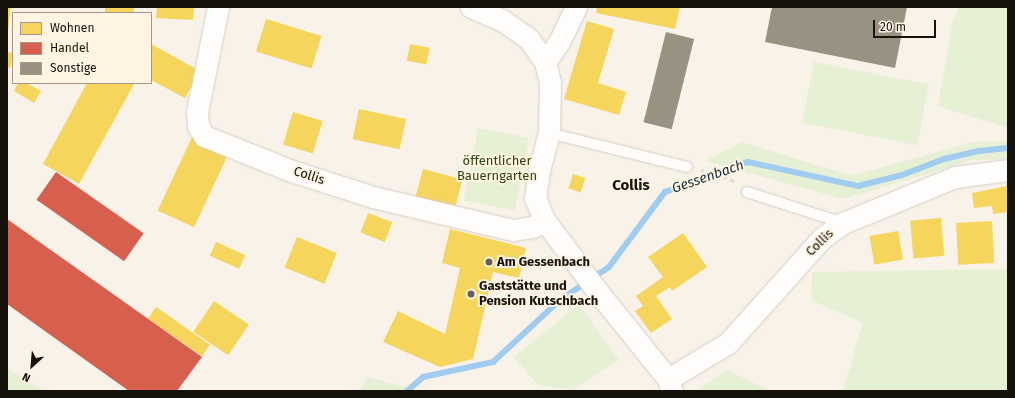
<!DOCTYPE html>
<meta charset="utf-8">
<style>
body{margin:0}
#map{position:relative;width:1015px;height:398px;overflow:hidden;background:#f8f2e8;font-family:"Fira Sans",sans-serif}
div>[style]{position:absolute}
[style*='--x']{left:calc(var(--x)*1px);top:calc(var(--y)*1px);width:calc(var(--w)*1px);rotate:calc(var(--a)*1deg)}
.green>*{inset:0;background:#e5f0d5;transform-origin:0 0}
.homes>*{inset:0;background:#f6d55c;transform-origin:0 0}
.shops>*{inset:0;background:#d6604d;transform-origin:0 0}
.stream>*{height:6px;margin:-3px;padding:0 3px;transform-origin:3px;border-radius:3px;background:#a0cdef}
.building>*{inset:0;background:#999181;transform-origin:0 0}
.path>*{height:2.5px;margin-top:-1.25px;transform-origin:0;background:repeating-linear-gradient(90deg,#dedcd9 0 3px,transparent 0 6px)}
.roads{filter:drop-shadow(0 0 1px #d4cfc7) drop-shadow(0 0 1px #d4cfc7)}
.service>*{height:10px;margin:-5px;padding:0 5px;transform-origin:5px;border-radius:5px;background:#fefdfc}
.minor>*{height:21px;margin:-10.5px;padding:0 10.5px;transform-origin:10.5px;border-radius:10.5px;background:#fefdfc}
.dots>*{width:11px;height:11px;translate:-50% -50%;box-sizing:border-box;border:2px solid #fff3e1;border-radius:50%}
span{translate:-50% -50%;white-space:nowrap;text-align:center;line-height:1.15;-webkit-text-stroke:4px #fff3e1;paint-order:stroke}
.park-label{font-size:13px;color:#2b4516}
.street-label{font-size:13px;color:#16120c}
.poi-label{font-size:13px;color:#16120c;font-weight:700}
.left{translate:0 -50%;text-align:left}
.water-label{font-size:14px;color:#143046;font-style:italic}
.quarter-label{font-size:15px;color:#16120c;font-weight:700}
.frame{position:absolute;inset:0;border:8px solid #16120c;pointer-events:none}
.legend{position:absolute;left:12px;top:12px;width:140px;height:72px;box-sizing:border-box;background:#fff3e1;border:1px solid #a2998c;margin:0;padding:5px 7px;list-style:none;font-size:12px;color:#16120c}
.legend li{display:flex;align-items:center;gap:8px;height:20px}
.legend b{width:20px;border:1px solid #a2998c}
.north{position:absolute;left:12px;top:346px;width:40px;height:40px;-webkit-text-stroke:3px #fff3e1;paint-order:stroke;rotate:206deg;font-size:11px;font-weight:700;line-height:16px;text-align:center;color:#16120c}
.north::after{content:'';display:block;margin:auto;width:14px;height:18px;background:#16120c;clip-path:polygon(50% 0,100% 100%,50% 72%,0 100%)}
.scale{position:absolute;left:873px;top:20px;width:63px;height:18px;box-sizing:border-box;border:2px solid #16120c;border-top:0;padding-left:5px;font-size:12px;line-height:14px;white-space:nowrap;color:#16120c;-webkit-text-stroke:3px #fff3e1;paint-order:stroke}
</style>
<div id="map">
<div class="green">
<div style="clip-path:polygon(959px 7px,1008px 7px,1008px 128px,938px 106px,953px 20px)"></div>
<div style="left:814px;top:62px;width:117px;height:62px;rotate:11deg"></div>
<div style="left:478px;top:128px;width:52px;height:74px;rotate:11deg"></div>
<div style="clip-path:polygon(1008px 141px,1008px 159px,971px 160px,844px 199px,706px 161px,742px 142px,851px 176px,973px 142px)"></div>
<div style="clip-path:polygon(1008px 269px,1008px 391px,843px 391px,863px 323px,811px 300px,812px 272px)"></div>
<div style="clip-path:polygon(579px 304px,619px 360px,572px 390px,538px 385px,514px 357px)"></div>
<div style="clip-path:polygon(7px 368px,44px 391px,7px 391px)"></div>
<div style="clip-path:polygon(727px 370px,770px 391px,696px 391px)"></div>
<div style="clip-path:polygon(367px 377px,420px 391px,359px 391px)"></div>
</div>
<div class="homes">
<div style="clip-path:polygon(7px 7px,11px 7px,8px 31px,7px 31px)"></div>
<div style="left:105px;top:7px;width:29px;height:6px"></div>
<div style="clip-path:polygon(157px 7px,194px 7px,193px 20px,156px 18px)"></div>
<div style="clip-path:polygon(597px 7px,680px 7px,675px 29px,596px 13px)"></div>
<div style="left:266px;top:19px;width:58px;height:34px;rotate:17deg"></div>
<div style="clip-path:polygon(587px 21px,614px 29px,598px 83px,626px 92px,619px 115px,564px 99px)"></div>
<div style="clip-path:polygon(151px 44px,200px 71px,185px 98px,151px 80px)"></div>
<div style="left:410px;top:44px;width:20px;height:17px;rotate:11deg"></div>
<div style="left:7px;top:52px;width:6px;height:15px;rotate:9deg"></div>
<div style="clip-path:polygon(18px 83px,26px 83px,41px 91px,34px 103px,14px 91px)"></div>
<div style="clip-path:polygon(87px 83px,134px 84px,79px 184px,43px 164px)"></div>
<div style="left:359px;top:109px;width:48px;height:31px;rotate:12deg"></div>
<div style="left:293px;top:112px;width:31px;height:34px;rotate:17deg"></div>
<div style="left:192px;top:137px;width:40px;height:81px;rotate:25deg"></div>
<div style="left:423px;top:169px;width:41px;height:29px;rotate:15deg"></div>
<div style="left:573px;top:174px;width:13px;height:15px;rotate:18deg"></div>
<div style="clip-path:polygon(1007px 186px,1008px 212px,993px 214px,992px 206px,974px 208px,972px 193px)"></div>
<div style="left:368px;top:213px;width:26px;height:21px;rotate:21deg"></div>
<div style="left:941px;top:218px;width:38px;height:31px;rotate:85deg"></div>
<div style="left:992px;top:221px;width:42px;height:36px;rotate:87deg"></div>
<div style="clip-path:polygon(450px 229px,526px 248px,519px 278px,493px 272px,473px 359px,440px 367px,383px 342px,398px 311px,445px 334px,460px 268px,442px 263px)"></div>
<div style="left:898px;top:231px;width:29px;height:29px;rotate:80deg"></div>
<div style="clip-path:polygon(683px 233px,707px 267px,672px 291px,670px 287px,656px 296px,672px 319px,651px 333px,635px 311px,643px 306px,636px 296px,663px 277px,648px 257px)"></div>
<div style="left:297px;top:237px;width:43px;height:33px;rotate:22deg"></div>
<div style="left:216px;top:242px;width:32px;height:15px;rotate:24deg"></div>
<div style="left:214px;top:301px;width:42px;height:37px;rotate:34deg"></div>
<div style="left:156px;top:307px;width:66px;height:14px;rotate:35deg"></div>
</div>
<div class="shops">
<div style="left:56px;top:172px;width:107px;height:34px;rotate:35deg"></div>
<div style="clip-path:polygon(7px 219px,202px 357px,177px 391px,129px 391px,7px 304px)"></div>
</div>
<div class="stream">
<div style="--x:407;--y:391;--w:21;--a:-41"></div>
<div style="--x:423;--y:377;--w:72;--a:-12.1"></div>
<div style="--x:493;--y:362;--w:91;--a:-42.8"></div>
<div style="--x:560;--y:300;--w:59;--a:-34"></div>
<div style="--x:609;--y:267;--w:94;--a:-53.3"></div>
<div style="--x:665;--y:192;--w:88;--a:-19.9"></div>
<div style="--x:748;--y:162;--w:113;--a:12.3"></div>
<div style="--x:858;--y:186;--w:45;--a:-14"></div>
<div style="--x:902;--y:175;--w:45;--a:-20.9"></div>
<div style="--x:944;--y:159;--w:36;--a:-13"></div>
<div style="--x:979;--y:151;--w:29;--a:-6"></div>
</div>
<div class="building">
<div style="clip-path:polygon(772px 7px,907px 7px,895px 68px,765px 42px)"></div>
<div style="left:666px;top:32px;width:29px;height:93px;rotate:14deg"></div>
</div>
<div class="path">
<div style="--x:701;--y:170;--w:33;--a:18"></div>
<div style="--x:732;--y:180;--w:4;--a:27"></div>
</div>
<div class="roads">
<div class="service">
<div style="--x:549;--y:133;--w:142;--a:13.8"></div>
<div style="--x:747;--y:192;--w:101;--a:17.9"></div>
</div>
<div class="minor">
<div style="--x:218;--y:7;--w:107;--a:101.3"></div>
<div style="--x:197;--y:112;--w:14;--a:86"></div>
<div style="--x:198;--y:126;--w:12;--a:59"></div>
<div style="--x:204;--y:136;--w:95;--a:21.7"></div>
<div style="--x:292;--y:171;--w:85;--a:17.8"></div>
<div style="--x:373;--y:197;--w:144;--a:13.3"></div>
<div style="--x:513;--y:230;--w:19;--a:-9"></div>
<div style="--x:532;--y:227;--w:14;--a:-25"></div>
<div style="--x:471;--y:7;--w:34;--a:23"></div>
<div style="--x:502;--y:20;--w:33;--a:35"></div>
<div style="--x:529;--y:39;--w:28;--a:55"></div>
<div style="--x:545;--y:62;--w:21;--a:76"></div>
<div style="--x:550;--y:82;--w:51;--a:91.1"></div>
<div style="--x:549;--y:133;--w:39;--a:105"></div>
<div style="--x:539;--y:171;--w:27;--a:98"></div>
<div style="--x:535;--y:198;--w:25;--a:67"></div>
<div style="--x:545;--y:221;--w:89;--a:53.3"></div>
<div style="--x:598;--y:292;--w:112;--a:51.2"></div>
<div style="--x:668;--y:379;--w:13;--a:72"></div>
<div style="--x:545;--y:62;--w:24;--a:-55"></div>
<div style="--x:559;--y:42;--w:39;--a:-64"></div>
<div style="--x:668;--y:379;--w:70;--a:-31"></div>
<div style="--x:728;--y:343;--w:141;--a:-48.2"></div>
<div style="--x:822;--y:238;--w:26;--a:-36"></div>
<div style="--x:843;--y:223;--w:121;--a:-22.3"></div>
<div style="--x:955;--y:177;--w:53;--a:-7.5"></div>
</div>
</div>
<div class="dots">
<div style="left:489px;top:262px;background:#656059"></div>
<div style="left:471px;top:294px;background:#656059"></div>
</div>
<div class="park-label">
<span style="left:497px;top:169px">öffentlicher<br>Bauerngarten</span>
</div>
<div class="street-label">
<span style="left:309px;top:176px;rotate:18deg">Collis</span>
<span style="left:820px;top:243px;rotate:-44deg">Collis</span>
</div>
<div class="poi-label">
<span class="left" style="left:497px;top:262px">Am Gessenbach</span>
<span class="left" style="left:479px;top:294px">Gaststätte und<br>Pension Kutschbach</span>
</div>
<div class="water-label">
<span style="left:708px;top:177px;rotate:-19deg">Gessenbach</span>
</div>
<div class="quarter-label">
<span style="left:631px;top:186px">Collis</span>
</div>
<div class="frame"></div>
<ul class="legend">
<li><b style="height:11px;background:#f6d55c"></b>Wohnen</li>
<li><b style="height:11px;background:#d6604d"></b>Handel</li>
<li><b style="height:11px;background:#999181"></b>Sonstige</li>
</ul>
<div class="north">N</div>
<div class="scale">20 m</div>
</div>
